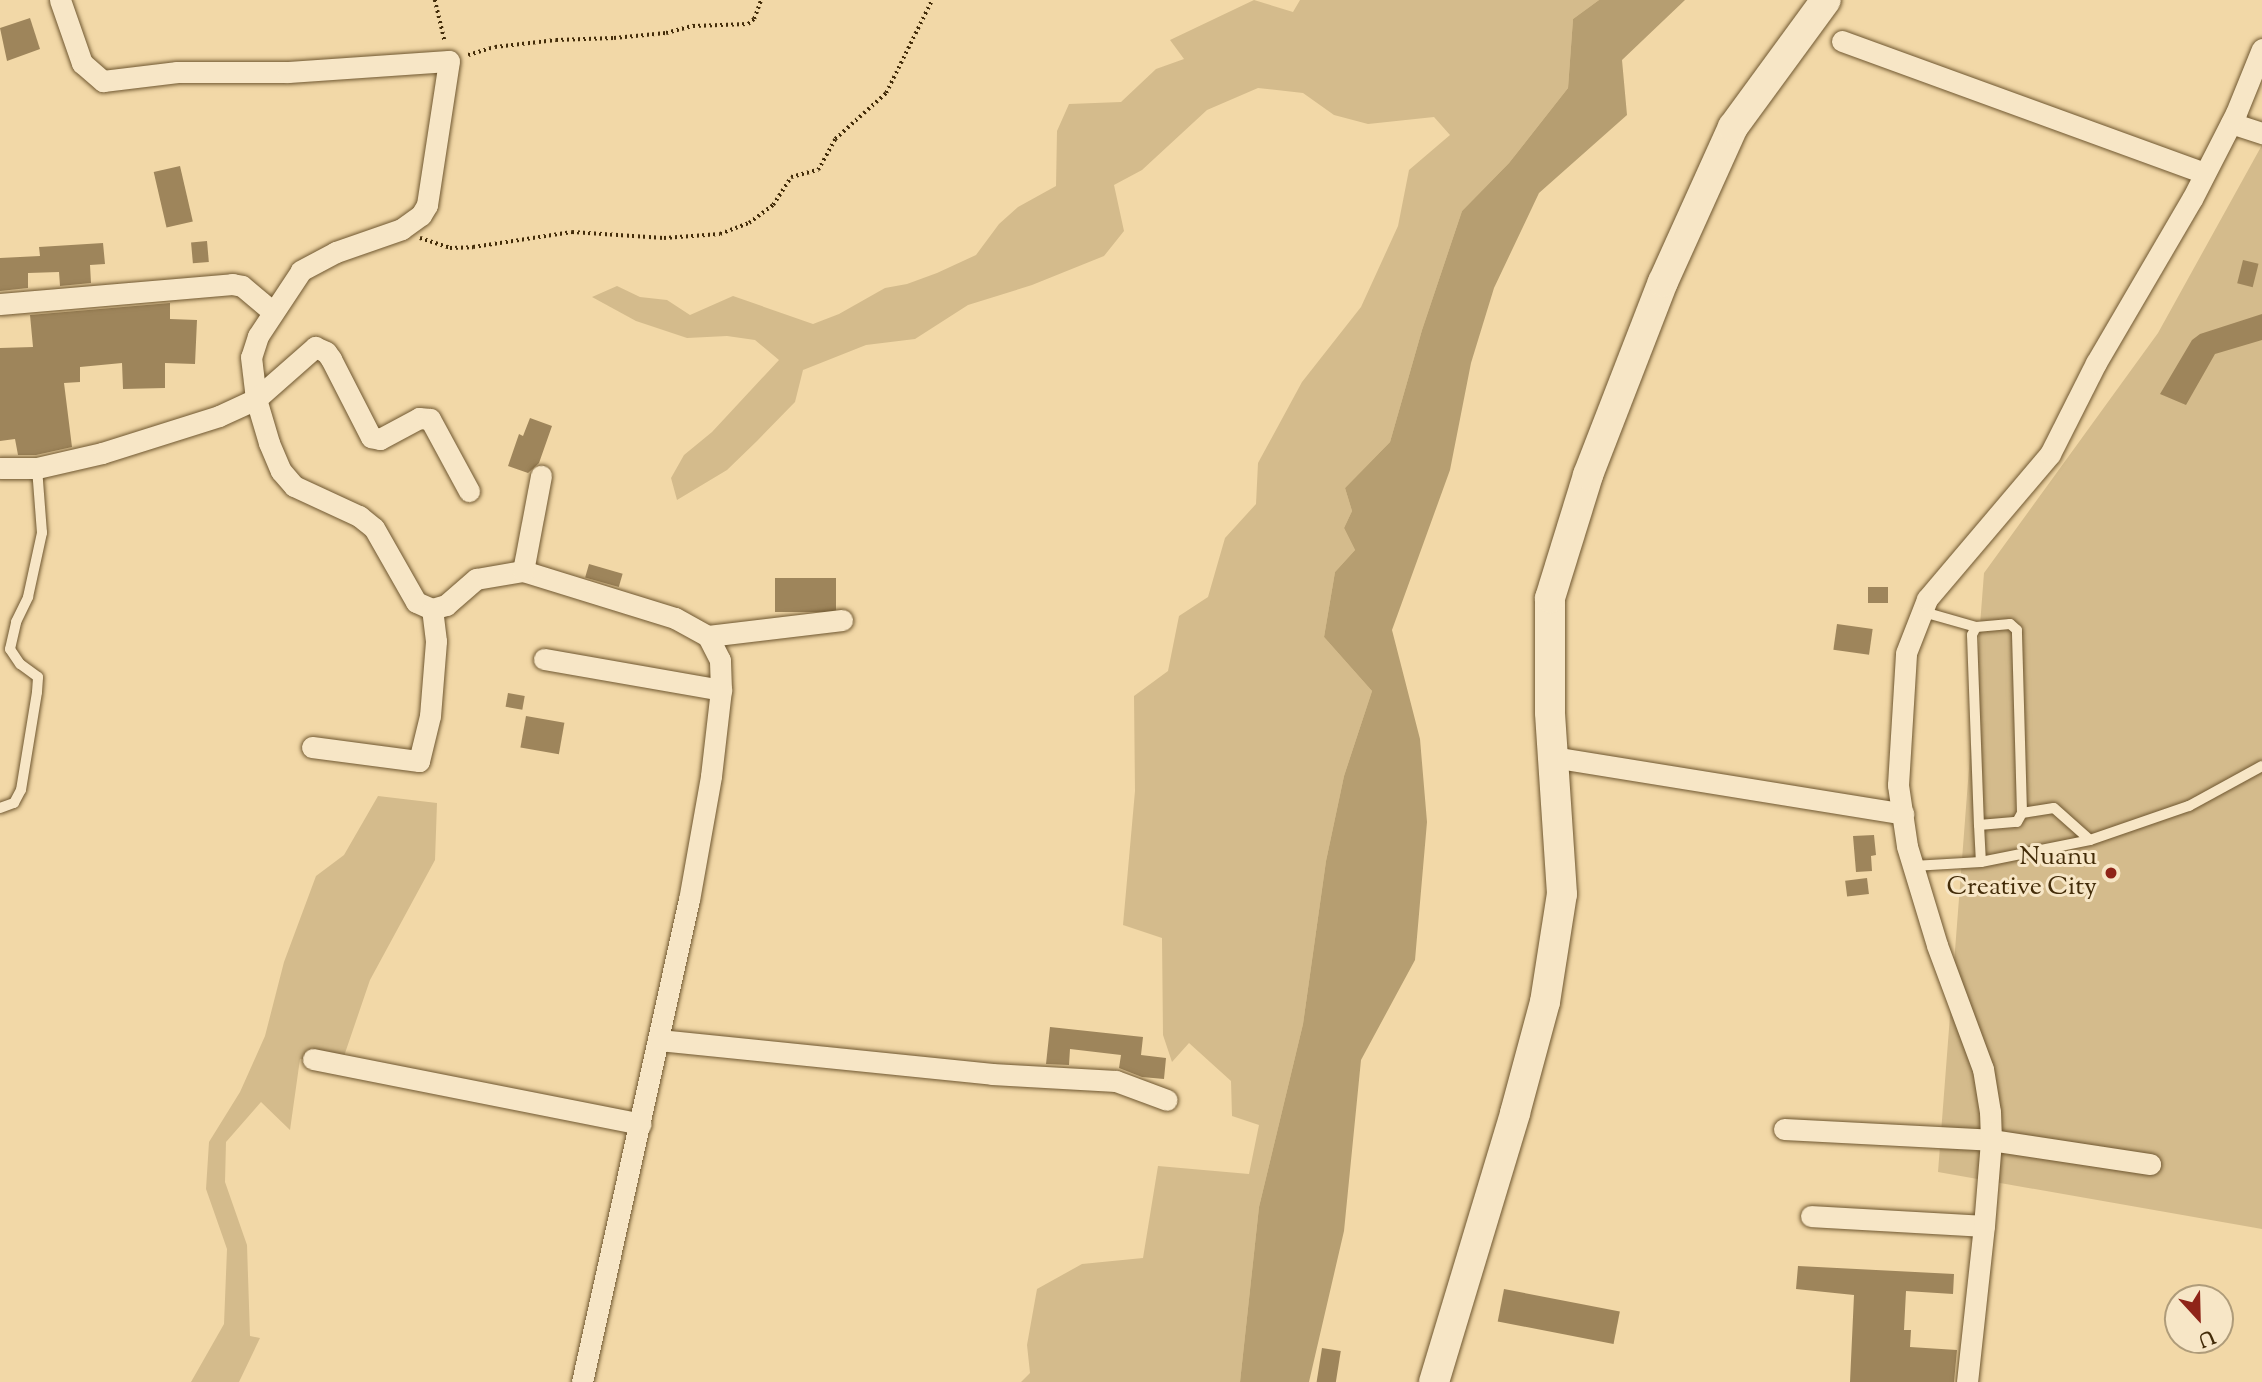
<!DOCTYPE html>
<style>
body{margin:0}
#map{position:relative;width:2262px;height:1382px;overflow:hidden;background:#f2d8a7;font-family:"Sorts Mill Goudy",serif}
div>[style]{position:absolute}
[style*='--x']{left:calc(var(--x)*1px);top:calc(var(--y)*1px);width:calc(var(--w)*1px);rotate:calc(var(--a)*1deg)}
.green>*{inset:0;background:#d4bb8c}
.water>*{inset:0;background:#b69e71}
.building>*{inset:0;background:#9e855b;transform-origin:0 0}
.path>*{height:3.5px;margin-top:-1.75px;transform-origin:0;background:repeating-linear-gradient(90deg,#432c09 0 2px,transparent 0 5.5px)}
.roads{filter:drop-shadow(0 0 2px #6f5730) drop-shadow(0 0 2px #6f5730)}
.lane>*{height:10px;margin:-5px;padding:0 5px;transform-origin:5px;border-radius:5px;background:#f7e6c6}
.street>*{height:21px;margin:-10.5px;padding:0 10.5px;transform-origin:10.5px;border-radius:10.5px;background:#f7e6c6}
.secondary>*{height:30px;margin:-15px;padding:0 15px;transform-origin:15px;border-radius:15px;background:#f7e6c6}
.dots>*{width:19px;height:19px;translate:-50% -50%;box-sizing:border-box;border:4px solid #f7e6c6;border-radius:50%}
span{translate:-50% -50%;white-space:nowrap;text-align:center;line-height:1.15;-webkit-text-stroke:6px #f7e6c6;paint-order:stroke}
.poi-label{font-size:26px;color:#432c09}
.right{translate:-100% -50%;text-align:right}
.north{position:absolute;left:2164px;top:1284px;width:70px;height:70px;box-sizing:border-box;background:#f7e6c6;border:2px solid #af9c7a;border-radius:50%;rotate:158deg;font-size:19px;font-weight:700;line-height:28px;text-align:center;color:#432c09}
.north::after{content:'';display:block;margin:auto;width:24px;height:32px;background:#8f2418;clip-path:polygon(50% 0,100% 100%,50% 72%,0 100%)}
</style>
<div id="map">
<div class="green">
<div style="clip-path:polygon(1254px 0,1293px 12px,1300px 0,1599px 0,1573px 19px,1568px 88px,1509px 163px,1462px 211px,1422px 330px,1390px 442px,1345px 488px,1352px 511px,1344px 528px,1355px 550px,1335px 572px,1324px 637px,1372px 691px,1344px 776px,1326px 861px,1303px 1024px,1259px 1207px,1240px 1382px,1021px 1382px,1030px 1373px,1027px 1345px,1037px 1289px,1082px 1264px,1143px 1258px,1158px 1166px,1249px 1174px,1259px 1125px,1232px 1116px,1231px 1081px,1189px 1043px,1172px 1062px,1163px 1035px,1162px 938px,1123px 925px,1135px 791px,1134px 696px,1168px 671px,1179px 616px,1208px 597px,1225px 538px,1256px 504px,1258px 463px,1302px 382px,1361px 307px,1398px 226px,1409px 170px,1450px 135px,1434px 117px,1368px 124px,1334px 115px,1303px 93px,1258px 88px,1207px 110px,1142px 170px,1114px 185px,1124px 231px,1104px 256px,1032px 285px,968px 305px,915px 339px,866px 345px,803px 370px,795px 402px,757px 441px,727px 470px,677px 500px,671px 478px,684px 455px,712px 432px,779px 360px,755px 340px,727px 336px,687px 338px,636px 321px,592px 297px,617px 286px,640px 297px,667px 300px,690px 315px,733px 296px,813px 324px,839px 314px,885px 288px,907px 284px,937px 273px,976px 255px,999px 224px,1018px 207px,1056px 186px,1057px 131px,1069px 104px,1121px 102px,1156px 69px,1184px 59px,1170px 40px)"></div>
<div style="clip-path:polygon(2262px 145px,2262px 1229px,1938px 1172px,1984px 573px,2158px 333px)"></div>
<div style="clip-path:polygon(378px 796px,437px 803px,435px 860px,370px 980px,342px 1062px,300px 1059px,290px 1130px,261px 1102px,226px 1142px,225px 1182px,247px 1245px,250px 1336px,260px 1338px,239px 1382px,191px 1382px,224px 1324px,227px 1249px,206px 1189px,209px 1142px,240px 1092px,265px 1036px,284px 962px,316px 876px,344px 855px)"></div>
</div>
<div class="water">
<div style="clip-path:polygon(1599px 0,1685px 0,1622px 60px,1627px 115px,1539px 193px,1494px 288px,1471px 363px,1450px 470px,1392px 630px,1420px 739px,1427px 822px,1415px 960px,1361px 1060px,1344px 1231px,1309px 1382px,1240px 1382px,1259px 1207px,1303px 1024px,1326px 861px,1344px 776px,1372px 691px,1324px 637px,1335px 572px,1355px 550px,1344px 528px,1352px 511px,1345px 488px,1390px 442px,1422px 330px,1462px 211px,1509px 163px,1568px 88px,1573px 19px)"></div>
</div>
<div class="building">
<div style="clip-path:polygon(30px 18px,40px 49px,7px 61px,0 28px)"></div>
<div style="left:180px;top:166px;width:57px;height:27px;rotate:77deg"></div>
<div style="left:207px;top:241px;width:21px;height:16px;rotate:85deg"></div>
<div style="clip-path:polygon(103px 243px,105px 264px,90px 265px,91px 283px,60px 286px,59px 272px,28px 273px,28px 288px,0 291px,0 258px,40px 256px,39px 247px)"></div>
<div style="left:2243px;top:260px;width:16px;height:24px;rotate:14deg"></div>
<div style="clip-path:polygon(170px 303px,170px 319px,197px 320px,195px 364px,165px 363px,165px 388px,123px 389px,122px 363px,80px 367px,80px 382px,64px 383px,72px 447px,36px 455px,18px 455px,15px 439px,0 441px,0 348px,33px 347px,30px 315px)"></div>
<div style="clip-path:polygon(2262px 314px,2262px 340px,2215px 354px,2186px 405px,2160px 394px,2192px 340px,2200px 334px)"></div>
<div style="clip-path:polygon(530px 418px,552px 426px,539px 463px,528px 473px,508px 466px,519px 434px,523px 436px)"></div>
<div style="left:589px;top:564px;width:35px;height:14px;rotate:16deg"></div>
<div style="left:775px;top:578px;width:61px;height:34px"></div>
<div style="left:1868px;top:587px;width:20px;height:16px"></div>
<div style="left:1837px;top:624px;width:36px;height:26px;rotate:8deg"></div>
<div style="left:508px;top:693px;width:17px;height:14px;rotate:10deg"></div>
<div style="left:526px;top:716px;width:39px;height:32px;rotate:10deg"></div>
<div style="clip-path:polygon(1874px 835px,1876px 855px,1871px 856px,1872px 871px,1856px 872px,1853px 836px)"></div>
<div style="left:1867px;top:878px;width:16px;height:22px;rotate:83deg"></div>
<div style="clip-path:polygon(1050px 1027px,1143px 1037px,1141px 1055px,1166px 1058px,1164px 1079px,1142px 1077px,1119px 1068px,1121px 1055px,1070px 1049px,1069px 1065px,1046px 1064px)"></div>
<div style="clip-path:polygon(1798px 1266px,1954px 1274px,1953px 1294px,1906px 1291px,1904px 1330px,1911px 1330px,1910px 1347px,1957px 1350px,1954px 1382px,1850px 1382px,1854px 1295px,1796px 1289px)"></div>
<div style="left:1504px;top:1289px;width:118px;height:33px;rotate:11deg"></div>
<div style="left:1322px;top:1348px;width:19px;height:35px;rotate:9deg"></div>
</div>
<div class="path">
<div style="--x:435;--y:0;--w:43;--a:76.6"></div>
<div style="--x:468;--y:55;--w:28;--a:-17"></div>
<div style="--x:495;--y:47;--w:61;--a:-6.5"></div>
<div style="--x:556;--y:40;--w:58;--a:-2"></div>
<div style="--x:614;--y:38;--w:52;--a:-5.5"></div>
<div style="--x:666;--y:33;--w:28;--a:-15"></div>
<div style="--x:693;--y:26;--w:55;--a:-2.1"></div>
<div style="--x:748;--y:24;--w:8;--a:-40"></div>
<div style="--x:754;--y:19;--w:20;--a:-70"></div>
<div style="--x:420;--y:238;--w:32;--a:18"></div>
<div style="--x:450;--y:248;--w:23;--a:-2"></div>
<div style="--x:473;--y:247;--w:100;--a:-8.6"></div>
<div style="--x:572;--y:232;--w:92;--a:3.7"></div>
<div style="--x:664;--y:238;--w:56;--a:-4.1"></div>
<div style="--x:720;--y:234;--w:31;--a:-21"></div>
<div style="--x:749;--y:223;--w:30;--a:-37"></div>
<div style="--x:773;--y:205;--w:33;--a:-57"></div>
<div style="--x:791;--y:177;--w:28;--a:-15"></div>
<div style="--x:818;--y:170;--w:35;--a:-61"></div>
<div style="--x:835;--y:139;--w:69;--a:-42"></div>
<div style="--x:886;--y:93;--w:104;--a:-63.7"></div>
</div>
<div class="roads">
<div class="lane">
<div style="--x:1920;--y:611;--w:58;--a:15.9"></div>
<div style="--x:0;--y:808;--w:15;--a:-20"></div>
<div style="--x:14;--y:803;--w:15;--a:-62"></div>
<div style="--x:21;--y:790;--w:99;--a:-80.7"></div>
<div style="--x:37;--y:692;--w:15;--a:-86"></div>
<div style="--x:38;--y:677;--w:22;--a:-144"></div>
<div style="--x:20;--y:664;--w:18;--a:-124"></div>
<div style="--x:10;--y:649;--w:28;--a:-77"></div>
<div style="--x:16;--y:622;--w:28;--a:-64"></div>
<div style="--x:28;--y:597;--w:66;--a:-77.7"></div>
<div style="--x:42;--y:533;--w:65;--a:-94.4"></div>
<div style="--x:2022;--y:813;--w:32;--a:-9"></div>
<div style="--x:2054;--y:808;--w:48;--a:41.6"></div>
<div style="--x:1979;--y:825;--w:38;--a:-5"></div>
<div style="--x:2017;--y:822;--w:10;--a:-61"></div>
<div style="--x:2022;--y:813;--w:183;--a:-91.6"></div>
<div style="--x:2017;--y:630;--w:9;--a:-139"></div>
<div style="--x:2010;--y:624;--w:34;--a:175"></div>
<div style="--x:1976;--y:627;--w:9;--a:117"></div>
<div style="--x:1972;--y:635;--w:190;--a:87.9"></div>
<div style="--x:1979;--y:825;--w:37;--a:87"></div>
<div style="--x:1913;--y:866;--w:68;--a:-3.4"></div>
<div style="--x:1981;--y:862;--w:111;--a:-11.4"></div>
<div style="--x:2090;--y:840;--w:105;--a:-19"></div>
<div style="--x:2189;--y:806;--w:83;--a:-28.7"></div>
</div>
<div class="street">
<div style="--x:60;--y:0;--w:67;--a:70.8"></div>
<div style="--x:82;--y:63;--w:28;--a:41"></div>
<div style="--x:103;--y:81;--w:75;--a:-6.9"></div>
<div style="--x:177;--y:72;--w:111;--a:0"></div>
<div style="--x:288;--y:72;--w:161;--a:-3.9"></div>
<div style="--x:449;--y:61;--w:146;--a:98.7"></div>
<div style="--x:427;--y:205;--w:12;--a:121"></div>
<div style="--x:421;--y:215;--w:24;--a:144"></div>
<div style="--x:402;--y:229;--w:70;--a:160.8"></div>
<div style="--x:336;--y:252;--w:40;--a:152"></div>
<div style="--x:301;--y:271;--w:78;--a:123.5"></div>
<div style="--x:258;--y:336;--w:22;--a:108"></div>
<div style="--x:251;--y:357;--w:42;--a:83.2"></div>
<div style="--x:256;--y:399;--w:46;--a:73.5"></div>
<div style="--x:269;--y:443;--w:30;--a:67"></div>
<div style="--x:281;--y:471;--w:20;--a:49"></div>
<div style="--x:294;--y:486;--w:72;--a:24.8"></div>
<div style="--x:359;--y:516;--w:19;--a:39"></div>
<div style="--x:374;--y:528;--w:85;--a:60.4"></div>
<div style="--x:416;--y:602;--w:17;--a:24"></div>
<div style="--x:432;--y:609;--w:15;--a:-16"></div>
<div style="--x:446;--y:605;--w:40;--a:-41"></div>
<div style="--x:476;--y:579;--w:48;--a:-9.7"></div>
<div style="--x:523;--y:571;--w:159;--a:17.2"></div>
<div style="--x:675;--y:618;--w:38;--a:29"></div>
<div style="--x:708;--y:636;--w:135;--a:-6.8"></div>
<div style="--x:1842;--y:41;--w:386;--a:20"></div>
<div style="--x:2231;--y:123;--w:33;--a:18"></div>
<div style="--x:0;--y:304;--w:233;--a:-4.9"></div>
<div style="--x:232;--y:284;--w:10;--a:11"></div>
<div style="--x:242;--y:286;--w:40;--a:40"></div>
<div style="--x:0;--y:468;--w:37;--a:0"></div>
<div style="--x:37;--y:468;--w:67;--a:-13"></div>
<div style="--x:102;--y:453;--w:123;--a:-17.5"></div>
<div style="--x:219;--y:416;--w:41;--a:-24.7"></div>
<div style="--x:256;--y:399;--w:79;--a:-41.4"></div>
<div style="--x:315;--y:347;--w:12;--a:24"></div>
<div style="--x:326;--y:352;--w:9;--a:54"></div>
<div style="--x:331;--y:359;--w:88;--a:62.9"></div>
<div style="--x:371;--y:437;--w:9;--a:13"></div>
<div style="--x:380;--y:439;--w:44;--a:-28.3"></div>
<div style="--x:419;--y:418;--w:11;--a:5"></div>
<div style="--x:430;--y:419;--w:82;--a:61.6"></div>
<div style="--x:523;--y:571;--w:97;--a:-79.3"></div>
<div style="--x:544;--y:659;--w:180;--a:9.9"></div>
<div style="--x:312;--y:747;--w:108;--a:7.5"></div>
<div style="--x:419;--y:761;--w:46;--a:-76.3"></div>
<div style="--x:430;--y:716;--w:75;--a:-85.4"></div>
<div style="--x:436;--y:641;--w:32;--a:-97"></div>
<div style="--x:1553;--y:757;--w:355;--a:9.2"></div>
<div style="--x:659;--y:1040;--w:335;--a:5.8"></div>
<div style="--x:992;--y:1074;--w:124;--a:3.2"></div>
<div style="--x:1116;--y:1081;--w:54;--a:20.4"></div>
<div style="--x:313;--y:1059;--w:334;--a:11.2"></div>
<div style="--x:1784;--y:1129;--w:207;--a:3"></div>
<div style="--x:1991;--y:1140;--w:161;--a:8.6"></div>
<div style="--x:1811;--y:1216;--w:173;--a:3.3"></div>
<div style="--x:582;--y:1382;--w:494;--a:-77.5"></div>
<div style="--x:689;--y:900;--w:126;--a:-79.9"></div>
<div style="--x:711;--y:776;--w:87;--a:-83.4"></div>
<div style="--x:721;--y:690;--w:30;--a:-92"></div>
<div style="--x:720;--y:660;--w:27;--a:-117"></div>
<div style="--x:1967;--y:1382;--w:157;--a:-83.8"></div>
<div style="--x:1984;--y:1226;--w:86;--a:-85.3"></div>
<div style="--x:1991;--y:1140;--w:28;--a:-92"></div>
<div style="--x:1990;--y:1112;--w:44;--a:-99.2"></div>
<div style="--x:1983;--y:1069;--w:132;--a:-110.4"></div>
<div style="--x:1937;--y:945;--w:103;--a:-106.9"></div>
<div style="--x:1907;--y:846;--w:62;--a:-98.4"></div>
<div style="--x:1898;--y:785;--w:132;--a:-86.5"></div>
<div style="--x:1906;--y:653;--w:58;--a:-68.7"></div>
<div style="--x:1927;--y:599;--w:190;--a:-49.7"></div>
<div style="--x:2050;--y:454;--w:102;--a:-63.2"></div>
<div style="--x:2096;--y:363;--w:190;--a:-59.7"></div>
<div style="--x:2192;--y:199;--w:97;--a:-62.9"></div>
<div style="--x:2236;--y:113;--w:69;--a:-67.9"></div>
</div>
<div class="secondary">
<div style="--x:1434;--y:1382;--w:281;--a:-73.2"></div>
<div style="--x:1515;--y:1113;--w:115;--a:-74.9"></div>
<div style="--x:1545;--y:1002;--w:109;--a:-81.1"></div>
<div style="--x:1562;--y:894;--w:182;--a:-93.8"></div>
<div style="--x:1550;--y:712;--w:114;--a:-90"></div>
<div style="--x:1550;--y:598;--w:129;--a:-72.8"></div>
<div style="--x:1588;--y:475;--w:207;--a:-68.8"></div>
<div style="--x:1663;--y:282;--w:170;--a:-65.7"></div>
<div style="--x:1733;--y:127;--w:157;--a:-53.8"></div>
</div>
</div>
<div class="dots">
<div style="left:2111px;top:873px;background:#8f2418"></div>
</div>
<div class="poi-label">
<span class="right" style="left:2097px;top:873px">Nuanu<br>Creative City</span>
</div>
<div class="north">U</div>
</div>
